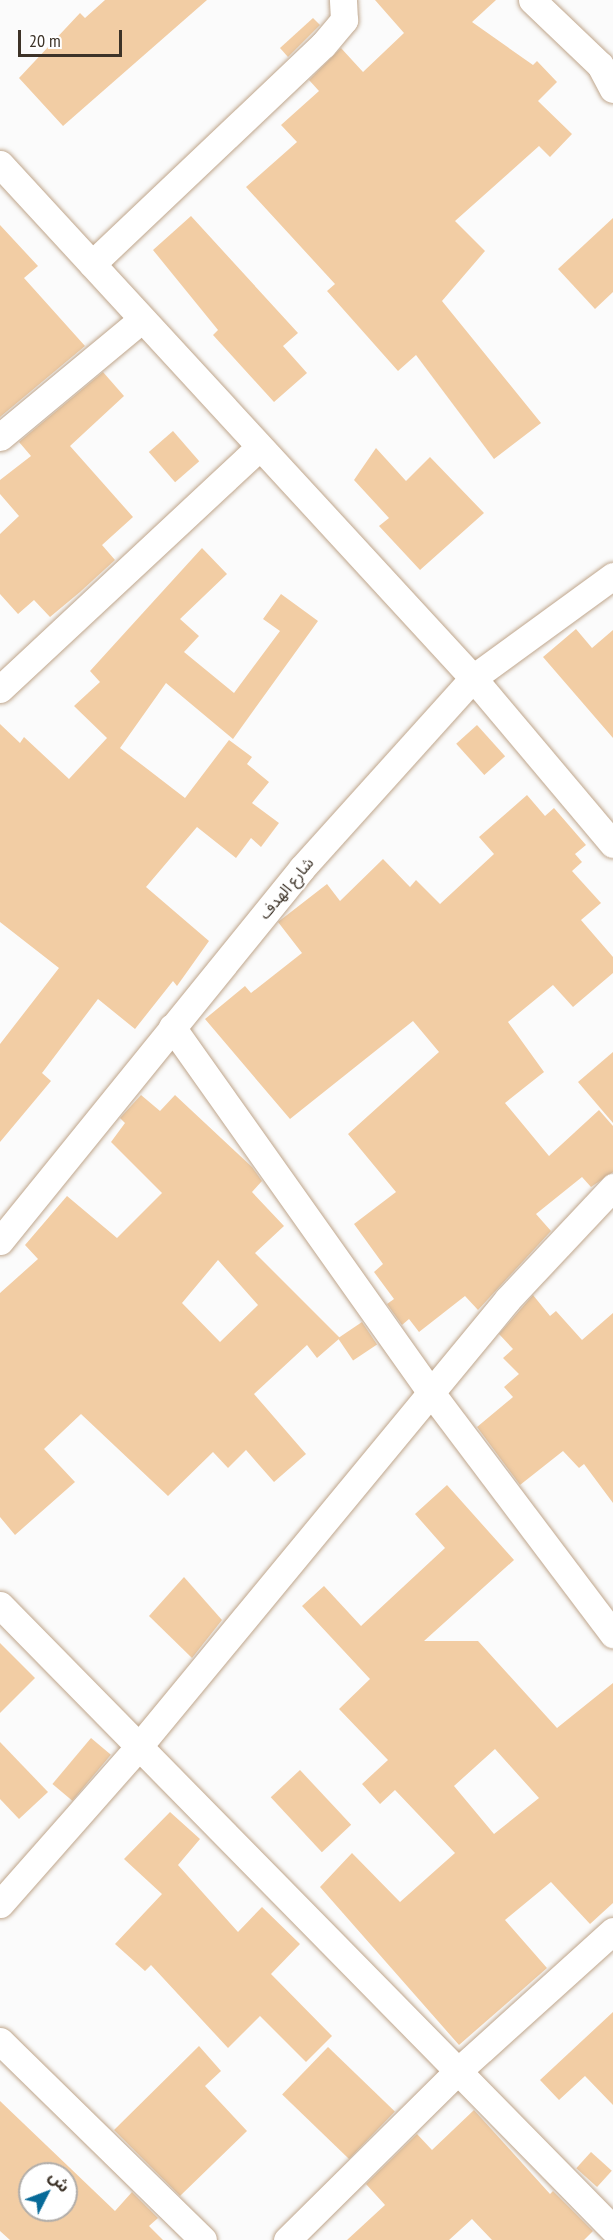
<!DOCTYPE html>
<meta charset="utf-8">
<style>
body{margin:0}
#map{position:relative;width:613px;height:2240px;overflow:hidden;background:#fbfbfb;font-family:"PT Sans Narrow","Noto Sans Arabic",sans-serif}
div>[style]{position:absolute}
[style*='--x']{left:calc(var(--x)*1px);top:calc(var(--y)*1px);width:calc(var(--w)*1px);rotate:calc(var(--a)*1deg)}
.building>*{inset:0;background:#f2cda4;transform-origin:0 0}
.roads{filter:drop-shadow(0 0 2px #bfa68c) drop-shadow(0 0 2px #bfa68c)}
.street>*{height:27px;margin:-13.5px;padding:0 13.5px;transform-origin:13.5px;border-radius:13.5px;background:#fff}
span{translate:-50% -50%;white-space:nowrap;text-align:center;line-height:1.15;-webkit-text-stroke:4.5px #fff;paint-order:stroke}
.street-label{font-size:16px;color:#3d3328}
.north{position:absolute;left:18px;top:2162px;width:60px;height:60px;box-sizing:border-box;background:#fff;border:2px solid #b1ada9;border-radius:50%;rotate:48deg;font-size:16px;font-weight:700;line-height:24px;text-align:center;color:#3d3328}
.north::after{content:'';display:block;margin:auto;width:21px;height:27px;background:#076a98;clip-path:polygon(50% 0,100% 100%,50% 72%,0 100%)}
.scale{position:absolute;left:18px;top:30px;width:104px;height:27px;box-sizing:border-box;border:3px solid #3d3328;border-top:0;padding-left:8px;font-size:18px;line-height:21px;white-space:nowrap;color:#3d3328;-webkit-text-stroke:4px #fff;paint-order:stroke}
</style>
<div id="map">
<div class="building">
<div style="clip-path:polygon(105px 0,207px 0,63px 126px,19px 78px,80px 13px,85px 18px)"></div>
<div style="clip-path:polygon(375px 0,496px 0,472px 22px,533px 65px,537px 61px,557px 82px,538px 101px,572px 134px,550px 157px,539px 146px,455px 221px,485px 251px,442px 301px,541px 423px,494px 459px,416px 355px,398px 371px,327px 291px,335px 284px,246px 187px,297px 142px,281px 125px,319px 91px,309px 80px,341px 48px,363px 72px,404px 33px)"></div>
<div style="clip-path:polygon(313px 18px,320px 25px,288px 57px,280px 48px)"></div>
<div style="clip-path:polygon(191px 216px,298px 333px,283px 346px,307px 373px,274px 402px,213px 335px,218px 330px,153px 250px)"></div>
<div style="clip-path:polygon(613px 218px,613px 292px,595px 309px,558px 269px)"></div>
<div style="clip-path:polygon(0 225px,38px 266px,24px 278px,85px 346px,0 417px)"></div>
<div style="clip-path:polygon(103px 372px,124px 396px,70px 446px,133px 517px,102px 545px,115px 560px,80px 592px,50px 617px,34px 600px,18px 614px,0 594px,0 534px,19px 516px,0 494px,0 480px,31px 456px,19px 442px)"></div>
<div style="left:173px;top:431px;width:40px;height:32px;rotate:49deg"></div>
<div style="clip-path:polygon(376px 448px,406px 481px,430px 457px,484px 513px,420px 570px,379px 526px,389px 518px,354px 480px)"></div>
<div style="clip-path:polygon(202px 548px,227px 574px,180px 619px,199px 636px,184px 652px,234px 693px,280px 631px,263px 619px,281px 594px,318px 621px,233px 739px,166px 683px,120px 748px,185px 798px,229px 740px,252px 757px,247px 764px,269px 782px,252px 803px,279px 823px,261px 847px,251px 838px,236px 858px,197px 827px,146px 887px,209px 941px,177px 986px,173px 981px,135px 1029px,98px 999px,42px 1073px,51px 1081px,0 1142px,0 1044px,59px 968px,0 922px,0 724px,20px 743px,24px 737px,69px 779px,107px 738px,74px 706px,100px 682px,90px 671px)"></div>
<div style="clip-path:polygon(576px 629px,592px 648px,613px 630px,613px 738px,543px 657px)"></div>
<div style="left:477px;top:725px;width:42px;height:28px;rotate:48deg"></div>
<div style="clip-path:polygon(527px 795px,545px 816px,554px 808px,586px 845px,575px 854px,582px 862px,572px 871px,601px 903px,581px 920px,613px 957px,613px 973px,573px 1007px,553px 985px,508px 1022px,544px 1072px,505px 1103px,549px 1156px,599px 1110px,613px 1126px,613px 1172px,591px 1187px,582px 1177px,536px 1214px,551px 1231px,478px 1310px,465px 1296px,419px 1332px,409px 1319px,402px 1325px,387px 1304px,394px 1299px,374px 1272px,383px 1264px,354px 1224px,396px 1192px,348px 1134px,439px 1052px,413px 1021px,290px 1119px,205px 1019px,245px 986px,251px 993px,302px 953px,278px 922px,327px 884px,340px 901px,383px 859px,410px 887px,416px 880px,440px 904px,494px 854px,479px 837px)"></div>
<div style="clip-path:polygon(613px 1052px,613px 1123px,578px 1082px)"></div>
<div style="clip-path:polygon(evenodd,141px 1095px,160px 1111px,175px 1095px,252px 1167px,262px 1181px,252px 1192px,284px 1226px,255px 1253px,340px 1338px,317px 1358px,307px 1345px,254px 1394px,306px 1454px,274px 1482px,246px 1450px,228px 1468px,213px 1452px,168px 1496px,81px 1414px,44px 1449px,75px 1482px,15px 1535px,0 1517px,0 1293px,38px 1259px,25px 1245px,67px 1196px,117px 1238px,162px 1193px,111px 1142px,125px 1123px,120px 1118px,141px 1095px,218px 1260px,258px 1305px,220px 1342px,182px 1303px,218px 1260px)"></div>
<div style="clip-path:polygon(533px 1295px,550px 1316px,556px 1311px,582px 1340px,613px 1313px,613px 1503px,584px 1464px,579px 1468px,563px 1451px,520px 1485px,477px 1427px,513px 1397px,504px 1387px,519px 1374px,503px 1358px,513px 1349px,499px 1334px)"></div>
<div style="left:362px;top:1322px;width:27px;height:29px;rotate:56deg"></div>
<div style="clip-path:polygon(evenodd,447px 1485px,514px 1560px,424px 1641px,478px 1641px,557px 1728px,613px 1683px,613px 1903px,590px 1924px,551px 1882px,505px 1920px,547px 1968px,459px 2045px,320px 1887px,352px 1853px,400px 1902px,455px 1853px,395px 1790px,380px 1804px,362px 1784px,388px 1760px,339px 1709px,370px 1679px,302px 1606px,324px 1586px,361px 1626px,445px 1548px,415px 1514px,447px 1485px,495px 1749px,539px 1798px,494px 1834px,454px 1786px,495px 1749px)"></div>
<div style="clip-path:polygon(184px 1577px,222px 1620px,192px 1658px,149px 1616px)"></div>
<div style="clip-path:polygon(0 1643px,35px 1678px,0 1713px)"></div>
<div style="left:91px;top:1738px;width:26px;height:60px;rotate:40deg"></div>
<div style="clip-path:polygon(0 1742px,48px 1792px,19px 1819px,0 1799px)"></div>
<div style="left:300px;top:1770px;width:75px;height:40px;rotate:47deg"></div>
<div style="clip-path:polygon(170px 1812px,200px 1839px,178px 1865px,238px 1932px,262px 1907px,300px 1944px,271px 1974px,332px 2036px,306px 2062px,260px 2016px,228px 2048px,151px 1965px,145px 1971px,115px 1944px,162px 1894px,124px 1859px)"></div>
<div style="clip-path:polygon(613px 2012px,613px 2105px,585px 2076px,559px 2100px,540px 2080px)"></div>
<div style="clip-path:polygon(199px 2046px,221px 2071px,205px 2086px,247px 2131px,180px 2196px,114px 2130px)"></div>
<div style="left:328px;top:2047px;width:93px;height:66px;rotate:44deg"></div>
<div style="clip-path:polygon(evenodd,0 2101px,115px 2211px,132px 2192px,158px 2218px,149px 2226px,163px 2240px,10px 2240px,0 2231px,0 2101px,30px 2174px,66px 2174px,66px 2210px,30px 2210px,30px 2174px)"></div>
<div style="clip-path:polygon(474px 2110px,550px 2194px,553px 2191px,593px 2231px,584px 2240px,492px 2240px,472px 2219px,449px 2240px,347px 2240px,385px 2205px,366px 2184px,417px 2134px,432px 2150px)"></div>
<div style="left:591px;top:2152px;width:28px;height:22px;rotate:42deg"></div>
</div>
<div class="roads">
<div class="street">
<div style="--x:532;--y:0;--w:94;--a:43.7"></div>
<div style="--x:600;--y:65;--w:27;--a:62"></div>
<div style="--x:0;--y:164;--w:699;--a:47.38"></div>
<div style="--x:473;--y:678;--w:217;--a:49.9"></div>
<div style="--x:92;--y:264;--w:318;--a:-43.5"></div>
<div style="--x:323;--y:45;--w:33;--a:-50"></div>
<div style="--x:344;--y:20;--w:20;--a:-93"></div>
<div style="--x:0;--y:437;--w:183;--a:-39.7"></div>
<div style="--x:0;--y:689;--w:353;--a:-43"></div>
<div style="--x:172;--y:1027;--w:450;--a:54.7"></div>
<div style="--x:432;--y:1394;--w:301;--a:53"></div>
<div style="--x:0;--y:1241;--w:480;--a:-51"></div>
<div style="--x:302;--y:868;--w:256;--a:-48"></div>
<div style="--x:473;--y:678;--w:173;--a:-36.1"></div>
<div style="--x:0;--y:1605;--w:875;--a:45.51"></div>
<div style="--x:0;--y:1904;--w:212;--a:-48.6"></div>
<div style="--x:140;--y:1745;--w:578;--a:-50.47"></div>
<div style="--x:508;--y:1299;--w:154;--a:-46.8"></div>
<div style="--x:0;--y:2041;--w:284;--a:44.4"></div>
<div style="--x:287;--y:2240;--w:240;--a:-44.7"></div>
<div style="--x:458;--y:2071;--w:209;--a:-42.1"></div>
</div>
</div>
<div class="street-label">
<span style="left:286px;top:888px;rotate:-50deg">شارع الهدف</span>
</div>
<div class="north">ش</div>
<div class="scale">20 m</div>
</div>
